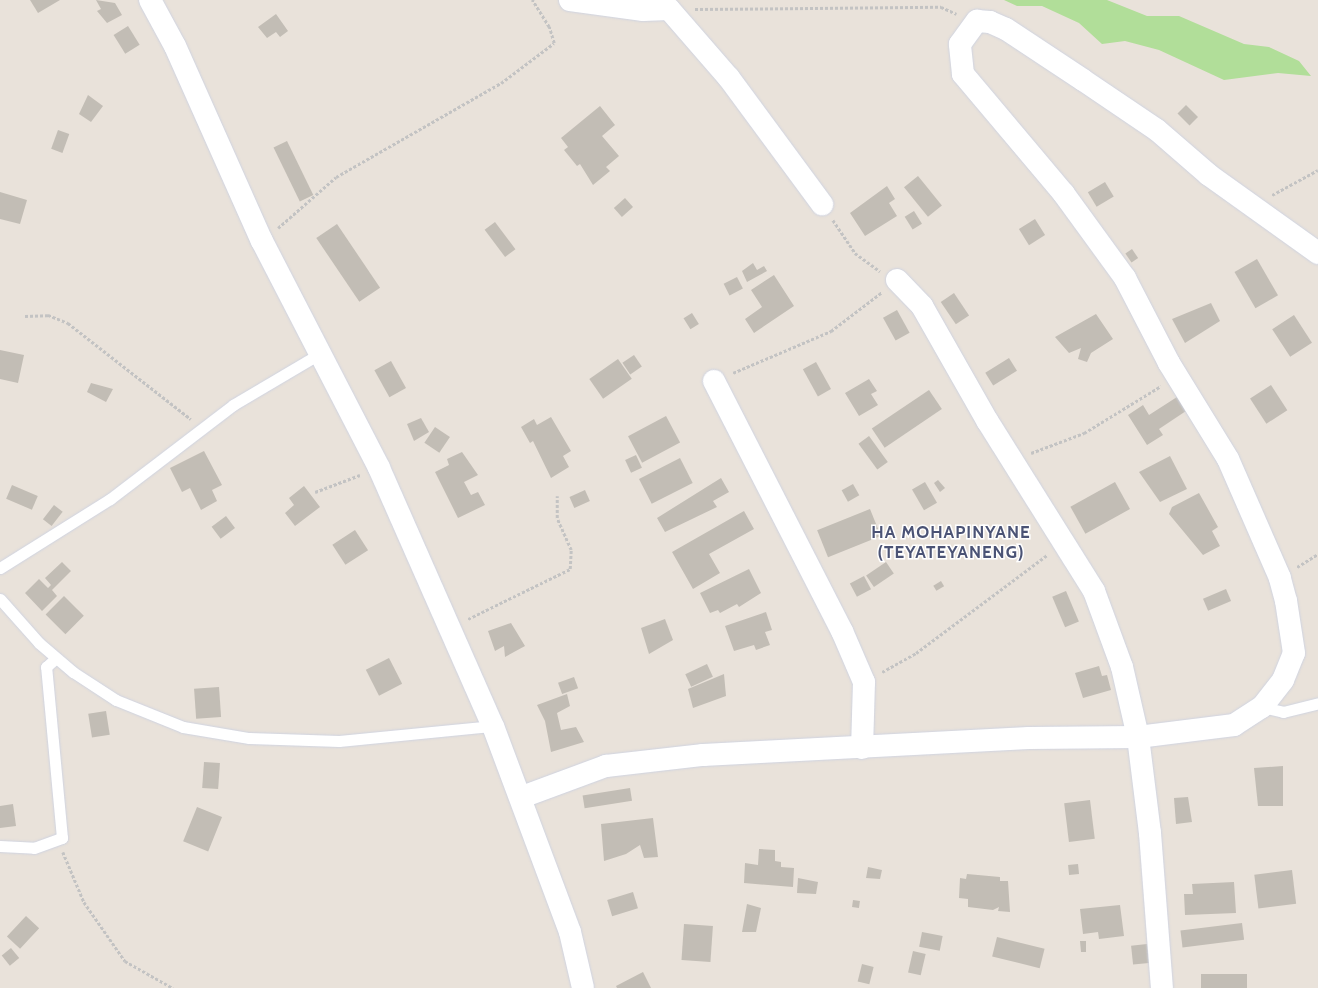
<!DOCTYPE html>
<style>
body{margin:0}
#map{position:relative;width:1318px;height:988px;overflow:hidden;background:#e9e2da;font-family:Cabin,sans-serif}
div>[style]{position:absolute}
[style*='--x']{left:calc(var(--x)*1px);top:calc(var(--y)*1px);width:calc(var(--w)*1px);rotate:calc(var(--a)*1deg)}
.green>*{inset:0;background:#b1de99}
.building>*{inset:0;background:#c2bdb5;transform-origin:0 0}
.path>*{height:2.5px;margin-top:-1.25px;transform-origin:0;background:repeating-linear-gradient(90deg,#c3c3c3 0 3px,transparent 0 5px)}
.roads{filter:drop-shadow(0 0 1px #cfd3e0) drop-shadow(0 0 1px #cfd3e0)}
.service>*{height:11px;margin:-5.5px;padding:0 5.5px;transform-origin:5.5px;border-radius:5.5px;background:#fff}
.minor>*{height:22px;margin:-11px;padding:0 11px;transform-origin:11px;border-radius:11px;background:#fff}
.secondary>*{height:22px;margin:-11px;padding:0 11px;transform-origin:11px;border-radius:11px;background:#fff}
span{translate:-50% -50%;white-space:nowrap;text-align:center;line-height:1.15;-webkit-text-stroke:3px #fff;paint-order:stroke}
.district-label{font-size:17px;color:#4b5375;font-weight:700;letter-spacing:1px}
</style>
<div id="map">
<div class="green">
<div style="clip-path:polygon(1004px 0,1107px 0,1147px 16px,1179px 16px,1244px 44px,1269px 47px,1299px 61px,1311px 76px,1278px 73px,1224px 80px,1159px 50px,1125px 41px,1102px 44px,1079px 23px,1042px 6px,1017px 6px)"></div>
</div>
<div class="building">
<div style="clip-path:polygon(30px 0,60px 0,38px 13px)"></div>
<div style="clip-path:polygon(96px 0,115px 3px,122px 15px,107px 23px,97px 11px,101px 9px)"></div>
<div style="clip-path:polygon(276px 14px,288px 31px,280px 37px,276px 32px,267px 38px,258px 27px)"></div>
<div style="left:128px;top:26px;width:22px;height:17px;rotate:58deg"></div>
<div style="clip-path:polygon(88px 95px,103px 106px,91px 122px,79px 114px)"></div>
<div style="left:1186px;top:105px;width:17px;height:12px;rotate:45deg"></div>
<div style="clip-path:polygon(600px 106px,615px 125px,602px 136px,619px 156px,606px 167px,610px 171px,593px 185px,580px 164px,577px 166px,564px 150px,568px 147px,561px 138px)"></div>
<div style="left:58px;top:130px;width:12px;height:20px;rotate:20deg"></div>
<div style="left:287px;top:141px;width:60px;height:15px;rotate:64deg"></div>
<div style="left:918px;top:176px;width:38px;height:18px;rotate:51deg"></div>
<div style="left:1105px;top:182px;width:17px;height:20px;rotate:59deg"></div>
<div style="clip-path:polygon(887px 186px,895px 199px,889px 203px,897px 216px,865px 236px,850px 213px)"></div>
<div style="clip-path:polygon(0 192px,27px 200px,20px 224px,0 219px)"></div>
<div style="left:625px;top:198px;width:12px;height:15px;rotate:48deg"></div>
<div style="left:914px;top:211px;width:15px;height:11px;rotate:58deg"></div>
<div style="left:1035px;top:219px;width:19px;height:19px;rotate:58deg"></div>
<div style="left:495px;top:222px;width:34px;height:13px;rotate:53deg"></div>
<div style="left:337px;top:224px;width:77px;height:25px;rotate:56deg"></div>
<div style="left:1132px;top:249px;width:11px;height:8px;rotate:56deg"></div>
<div style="left:1257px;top:259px;width:42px;height:26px;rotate:60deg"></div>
<div style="clip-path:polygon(753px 263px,757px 270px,764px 266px,767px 271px,747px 282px,742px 271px)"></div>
<div style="clip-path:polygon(774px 275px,794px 306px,754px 333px,745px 319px,762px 307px,751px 290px)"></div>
<div style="left:737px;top:277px;width:13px;height:15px;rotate:63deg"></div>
<div style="left:954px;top:293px;width:27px;height:16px;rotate:56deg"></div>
<div style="clip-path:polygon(1211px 303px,1220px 321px,1185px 343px,1172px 319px)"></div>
<div style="left:897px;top:310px;width:26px;height:16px;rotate:61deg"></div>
<div style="left:692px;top:313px;width:13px;height:10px;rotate:58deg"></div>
<div style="clip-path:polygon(1096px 314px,1113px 339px,1091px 353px,1087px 362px,1078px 359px,1081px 348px,1069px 353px,1055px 337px)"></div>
<div style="left:1294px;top:315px;width:33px;height:26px;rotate:57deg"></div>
<div style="clip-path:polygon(0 350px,24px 355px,18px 383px,0 379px)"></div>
<div style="left:634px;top:355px;width:14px;height:14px;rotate:56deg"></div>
<div style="left:1009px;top:358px;width:15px;height:28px;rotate:58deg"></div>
<div style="left:618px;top:359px;width:24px;height:35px;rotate:55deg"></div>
<div style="left:391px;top:361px;width:31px;height:19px;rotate:61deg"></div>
<div style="left:816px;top:362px;width:31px;height:15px;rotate:61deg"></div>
<div style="clip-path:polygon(869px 379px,877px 391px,871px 394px,878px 405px,859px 416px,845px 393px)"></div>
<div style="clip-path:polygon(91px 383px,113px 389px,106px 402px,87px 392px)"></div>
<div style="left:1271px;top:385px;width:30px;height:25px;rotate:57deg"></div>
<div style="left:929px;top:390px;width:23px;height:69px;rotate:56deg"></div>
<div style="clip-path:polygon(1177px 397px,1186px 411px,1159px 429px,1163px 435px,1147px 445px,1128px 415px,1143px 405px,1149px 415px)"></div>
<div style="left:666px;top:416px;width:30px;height:43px;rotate:62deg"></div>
<div style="clip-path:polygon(551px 417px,571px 451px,563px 456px,569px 467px,551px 478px,533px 441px,530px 443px,521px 427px,534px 419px,537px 425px)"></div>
<div style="clip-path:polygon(421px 418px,429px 432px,414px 441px,407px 424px)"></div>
<div style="left:435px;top:427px;width:18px;height:19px;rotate:34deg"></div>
<div style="left:869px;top:436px;width:32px;height:13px;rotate:54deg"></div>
<div style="clip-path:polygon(204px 451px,222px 485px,212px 490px,217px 501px,201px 510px,190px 488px,182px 492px,170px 468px)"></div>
<div style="clip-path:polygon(462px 452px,478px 475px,464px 482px,471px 495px,478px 492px,485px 505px,458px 518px,435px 472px,449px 465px,447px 459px)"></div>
<div style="left:636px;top:455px;width:14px;height:12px;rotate:65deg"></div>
<div style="clip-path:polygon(1170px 456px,1187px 489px,1160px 502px,1139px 472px)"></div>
<div style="left:680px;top:458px;width:28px;height:46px;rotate:63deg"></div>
<div style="clip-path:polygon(721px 478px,729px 492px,713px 501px,717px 507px,665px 532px,657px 518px)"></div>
<div style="clip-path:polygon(938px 480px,945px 488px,940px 492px,934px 483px)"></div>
<div style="left:925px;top:482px;width:24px;height:15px;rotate:60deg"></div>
<div style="left:1115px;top:482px;width:31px;height:51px;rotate:61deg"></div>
<div style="left:853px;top:484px;width:13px;height:13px;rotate:61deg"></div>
<div style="left:12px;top:485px;width:28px;height:15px;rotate:23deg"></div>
<div style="clip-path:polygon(304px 486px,320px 507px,295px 526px,285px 513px,294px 505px,289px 498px)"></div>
<div style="left:585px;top:490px;width:12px;height:17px;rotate:66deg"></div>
<div style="clip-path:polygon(1199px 493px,1218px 527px,1212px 531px,1220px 546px,1203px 555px,1169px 514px,1172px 507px)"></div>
<div style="left:54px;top:505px;width:11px;height:18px;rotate:38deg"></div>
<div style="left:870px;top:509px;width:29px;height:57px;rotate:68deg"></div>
<div style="clip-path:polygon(744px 511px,754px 529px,709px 554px,720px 573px,693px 589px,672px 552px)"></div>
<div style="left:226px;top:516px;width:15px;height:18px;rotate:53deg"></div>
<div style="left:355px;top:530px;width:24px;height:27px;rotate:57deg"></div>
<div style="clip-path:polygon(62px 562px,71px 571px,52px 590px,57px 596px,42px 611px,25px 593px,39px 579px,48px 588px,51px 585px,45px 578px)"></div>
<div style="left:886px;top:562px;width:14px;height:24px;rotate:56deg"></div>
<div style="clip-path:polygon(749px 569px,761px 593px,739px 607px,737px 604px,720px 613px,718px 610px,710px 613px,700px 593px)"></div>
<div style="left:864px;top:576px;width:15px;height:16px;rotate:62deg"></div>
<div style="left:941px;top:581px;width:6px;height:9px;rotate:59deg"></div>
<div style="left:1226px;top:589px;width:13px;height:25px;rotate:67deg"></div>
<div style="left:1066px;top:591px;width:33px;height:15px;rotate:67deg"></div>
<div style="left:64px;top:596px;width:28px;height:26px;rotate:45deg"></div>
<div style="clip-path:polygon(766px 612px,772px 630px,765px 632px,770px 645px,756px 650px,754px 645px,734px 651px,725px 626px)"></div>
<div style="clip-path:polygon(665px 619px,673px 640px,649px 654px,641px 628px)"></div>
<div style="clip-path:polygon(511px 623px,525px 646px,505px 657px,504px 646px,495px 651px,488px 631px)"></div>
<div style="left:389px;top:658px;width:29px;height:26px;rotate:63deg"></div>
<div style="left:707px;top:664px;width:14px;height:24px;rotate:65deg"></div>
<div style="clip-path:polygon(1099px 666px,1102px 676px,1107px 675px,1111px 690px,1083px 698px,1075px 673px)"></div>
<div style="clip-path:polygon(724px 674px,726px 696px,693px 708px,688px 689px)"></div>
<div style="left:574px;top:677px;width:12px;height:17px;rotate:70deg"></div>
<div style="left:219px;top:687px;width:30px;height:25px;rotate:86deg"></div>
<div style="clip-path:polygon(567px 694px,570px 706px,557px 713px,561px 730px,576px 727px,584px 742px,551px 752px,545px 721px,537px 705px)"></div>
<div style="left:106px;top:711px;width:24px;height:18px;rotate:81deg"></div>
<div style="left:204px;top:762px;width:16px;height:26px;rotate:4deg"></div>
<div style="clip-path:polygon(1283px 766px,1283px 806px,1258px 806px,1254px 768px)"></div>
<div style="left:630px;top:788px;width:13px;height:48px;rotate:81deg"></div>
<div style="clip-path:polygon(1188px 797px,1192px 822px,1176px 824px,1174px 798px)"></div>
<div style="left:1090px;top:800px;width:39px;height:26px;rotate:83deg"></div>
<div style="clip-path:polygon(13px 804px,16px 826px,0 828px,0 806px)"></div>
<div style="left:197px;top:807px;width:27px;height:37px;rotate:22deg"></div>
<div style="clip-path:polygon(653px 818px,658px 857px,644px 858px,640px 845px,626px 854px,604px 861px,601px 824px)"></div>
<div style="clip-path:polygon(759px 849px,775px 850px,775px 861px,781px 862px,781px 867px,794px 868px,793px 887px,744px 883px,745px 863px,758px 865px)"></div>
<div style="left:1078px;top:864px;width:10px;height:10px;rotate:84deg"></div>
<div style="clip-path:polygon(868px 867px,882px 870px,880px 879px,866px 878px)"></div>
<div style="left:1292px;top:870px;width:34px;height:38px;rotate:83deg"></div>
<div style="clip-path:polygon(967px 874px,1000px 877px,1000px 881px,1008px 881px,1010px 912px,998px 911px,999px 907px,993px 910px,968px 907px,968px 899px,959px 898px,960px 878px,966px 879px)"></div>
<div style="clip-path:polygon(798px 878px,818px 882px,816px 894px,797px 893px)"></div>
<div style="clip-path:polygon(1234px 882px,1236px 913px,1185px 915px,1184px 894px,1193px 894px,1192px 884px)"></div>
<div style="left:633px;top:892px;width:17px;height:27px;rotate:73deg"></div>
<div style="left:853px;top:900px;width:7px;height:7px;rotate:8deg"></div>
<div style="clip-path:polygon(747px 904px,761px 908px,756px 932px,742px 932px)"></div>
<div style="clip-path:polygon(1120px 905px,1124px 936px,1099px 939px,1098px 932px,1083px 934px,1080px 909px)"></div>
<div style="left:26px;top:916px;width:18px;height:28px;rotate:43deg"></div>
<div style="left:1242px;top:923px;width:17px;height:62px;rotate:83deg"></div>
<div style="left:684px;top:924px;width:29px;height:36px;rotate:4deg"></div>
<div style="left:922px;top:932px;width:21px;height:15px;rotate:11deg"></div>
<div style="left:997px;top:937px;width:49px;height:20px;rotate:14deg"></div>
<div style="clip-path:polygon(1080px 941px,1086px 941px,1086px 952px,1081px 952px)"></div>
<div style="left:1147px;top:944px;width:19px;height:16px;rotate:84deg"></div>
<div style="left:11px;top:948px;width:13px;height:12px;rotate:51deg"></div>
<div style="left:913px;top:951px;width:13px;height:22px;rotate:13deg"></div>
<div style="left:862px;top:964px;width:12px;height:18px;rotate:14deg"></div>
<div style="clip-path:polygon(643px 972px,651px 988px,617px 988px,616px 986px)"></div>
<div style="left:1247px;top:974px;width:14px;height:46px;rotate:90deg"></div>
</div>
<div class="path">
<div style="--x:695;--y:9;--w:246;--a:-0.5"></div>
<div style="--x:941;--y:7;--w:17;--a:24"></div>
<div style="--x:1272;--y:195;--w:52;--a:-28.5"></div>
<div style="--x:833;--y:220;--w:40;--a:56"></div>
<div style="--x:855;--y:253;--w:31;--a:36"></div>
<div style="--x:278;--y:228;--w:77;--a:-41.3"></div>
<div style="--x:336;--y:177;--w:190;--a:-29.7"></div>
<div style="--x:501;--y:83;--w:66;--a:-37"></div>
<div style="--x:554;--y:43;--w:17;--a:-107"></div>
<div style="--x:549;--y:27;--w:32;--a:-122"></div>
<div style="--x:25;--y:316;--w:23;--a:-2"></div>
<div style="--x:48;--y:315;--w:22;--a:22"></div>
<div style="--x:68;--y:323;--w:156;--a:38"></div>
<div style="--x:733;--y:373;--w:107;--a:-23.2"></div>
<div style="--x:831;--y:331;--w:64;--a:-37.4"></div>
<div style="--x:1031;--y:453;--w:57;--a:-20.7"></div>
<div style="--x:1084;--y:433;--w:90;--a:-31.4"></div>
<div style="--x:315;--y:492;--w:48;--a:-20.7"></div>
<div style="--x:1297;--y:567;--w:25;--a:-32"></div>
<div style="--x:468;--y:619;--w:114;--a:-26.1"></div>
<div style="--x:570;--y:569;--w:19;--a:-87"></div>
<div style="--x:571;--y:550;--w:35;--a:-114"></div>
<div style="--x:557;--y:518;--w:22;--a:-90"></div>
<div style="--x:882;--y:672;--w:39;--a:-29"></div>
<div style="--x:916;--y:653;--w:164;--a:-36.8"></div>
<div style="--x:63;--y:852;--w:54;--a:67.2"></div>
<div style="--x:84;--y:902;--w:72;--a:55.2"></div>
<div style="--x:125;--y:961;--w:55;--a:29.4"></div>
</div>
<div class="roads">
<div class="service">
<div style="--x:0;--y:568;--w:130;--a:-32.1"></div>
<div style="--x:110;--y:499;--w:155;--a:-37.4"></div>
<div style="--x:233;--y:405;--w:102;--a:-30.6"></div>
<div style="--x:0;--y:599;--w:59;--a:48.4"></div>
<div style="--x:39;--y:643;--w:45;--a:40.5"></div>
<div style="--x:73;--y:672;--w:51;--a:33.1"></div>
<div style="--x:116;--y:700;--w:72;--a:21.9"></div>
<div style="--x:183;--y:727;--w:67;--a:9.5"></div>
<div style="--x:249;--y:738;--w:90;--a:1.9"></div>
<div style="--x:339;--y:741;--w:155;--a:-5.6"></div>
<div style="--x:1262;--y:707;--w:22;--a:13"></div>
<div style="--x:1283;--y:712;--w:36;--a:-14"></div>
<div style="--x:0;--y:846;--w:34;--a:3"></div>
<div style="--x:34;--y:848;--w:30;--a:-20"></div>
<div style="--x:62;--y:838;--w:172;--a:-95.3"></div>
<div style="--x:46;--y:667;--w:13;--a:-42"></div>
</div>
<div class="minor">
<div style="--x:570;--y:0;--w:74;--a:7.8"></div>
<div style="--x:643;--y:10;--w:26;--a:-2"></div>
<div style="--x:669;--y:9;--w:91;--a:49"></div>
<div style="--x:729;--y:78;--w:157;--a:53.6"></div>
<div style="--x:897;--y:280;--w:36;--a:46"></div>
<div style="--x:922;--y:306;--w:133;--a:60.4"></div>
<div style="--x:988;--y:422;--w:199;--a:57.9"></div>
<div style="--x:1094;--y:591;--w:81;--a:69.8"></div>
<div style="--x:1122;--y:667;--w:72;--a:77.1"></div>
<div style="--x:1138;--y:737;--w:97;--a:82.9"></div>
<div style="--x:1150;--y:833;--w:155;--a:85.6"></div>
<div style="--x:714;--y:381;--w:281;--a:62.9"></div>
<div style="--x:842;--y:631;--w:56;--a:66.7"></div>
<div style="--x:864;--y:682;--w:66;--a:91.7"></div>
<div style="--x:522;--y:797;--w:90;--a:-20.3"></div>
<div style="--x:606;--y:766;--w:98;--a:-6.5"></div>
<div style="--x:703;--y:755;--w:326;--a:-3"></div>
<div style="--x:1029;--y:738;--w:109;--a:-0.5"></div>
<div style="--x:1138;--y:737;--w:97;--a:-7.1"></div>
<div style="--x:1234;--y:725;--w:33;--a:-33"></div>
<div style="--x:1262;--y:707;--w:34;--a:-52"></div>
<div style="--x:1283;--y:680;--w:29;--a:-68"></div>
<div style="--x:1294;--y:653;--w:53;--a:-98.7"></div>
<div style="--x:1286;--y:601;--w:24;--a:-105"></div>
<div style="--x:1280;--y:578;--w:130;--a:-113.6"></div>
<div style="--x:1228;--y:459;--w:113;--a:-121.6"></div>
<div style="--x:1169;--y:363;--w:96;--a:-117.4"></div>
<div style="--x:1125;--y:278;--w:104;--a:-126"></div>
<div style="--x:1064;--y:194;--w:157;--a:-130.1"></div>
<div style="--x:963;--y:74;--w:30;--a:-96"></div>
<div style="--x:960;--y:44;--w:29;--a:-54"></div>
<div style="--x:977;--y:21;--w:13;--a:4"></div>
<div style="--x:990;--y:22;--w:17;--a:24"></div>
<div style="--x:1006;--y:29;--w:92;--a:33.5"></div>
<div style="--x:1083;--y:80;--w:89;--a:34"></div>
<div style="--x:1157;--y:130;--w:69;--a:40.9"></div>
<div style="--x:1209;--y:175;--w:134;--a:35.6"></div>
</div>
<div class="secondary">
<div style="--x:150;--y:0;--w:52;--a:61.5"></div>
<div style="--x:175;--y:46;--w:214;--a:66"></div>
<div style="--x:262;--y:241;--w:255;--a:62.7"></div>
<div style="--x:379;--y:468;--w:282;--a:66.2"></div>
<div style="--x:493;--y:726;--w:220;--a:69.5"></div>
<div style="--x:570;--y:932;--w:57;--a:76.9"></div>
</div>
</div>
<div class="district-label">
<span style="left:951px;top:543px">HA MOHAPINYANE<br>(TEYATEYANENG)</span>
</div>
</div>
